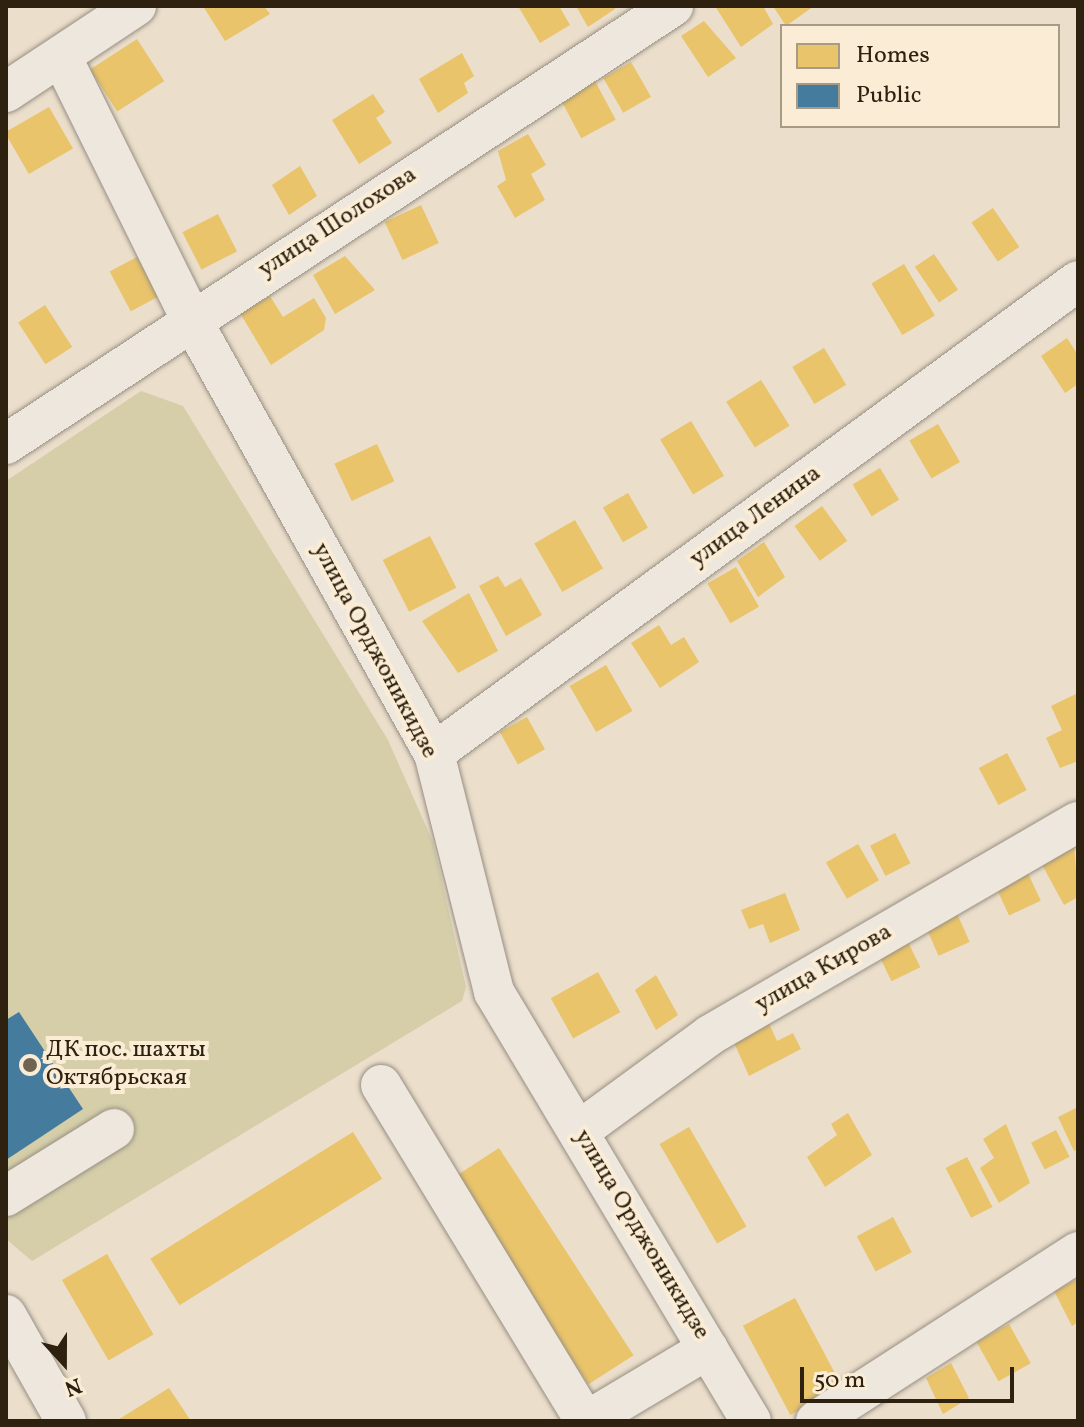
<!DOCTYPE html>
<meta charset="utf-8">
<style>
body{margin:0}
#map{position:relative;width:1084px;height:1427px;overflow:hidden;background:#ebdecb;font-family:Vollkorn,serif}
div>[style]{position:absolute}
[style*='--x']{left:calc(var(--x)*1px);top:calc(var(--y)*1px);width:calc(var(--w)*1px);rotate:calc(var(--a)*1deg)}
.green>*{inset:0;background:#d5cea9}
.homes>*{inset:0;background:#e9c46a;transform-origin:0 0}
.public>*{inset:0;background:#457b9d}
.roads{filter:drop-shadow(0 0 2px #988f82) drop-shadow(0 0 2px #988f82)}
.minor>*{height:40px;margin:-20px;padding:0 20px;transform-origin:20px;border-radius:20px;background:#eee7de}
.dots>*{width:22px;height:22px;translate:-50% -50%;box-sizing:border-box;border:4px solid #faecd5;border-radius:50%}
span{translate:-50% -50%;white-space:nowrap;text-align:center;line-height:1.15;-webkit-text-stroke:8px #faecd5;paint-order:stroke}
.street-label{font-size:24px;color:#2e210f}
.poi-label{font-size:24px;color:#2e210f}
.left{translate:0 -50%;text-align:left}
.frame{position:absolute;inset:0;border:8px solid #2e210f;pointer-events:none}
.legend{position:absolute;left:780px;top:24px;width:280px;height:104px;box-sizing:border-box;background:#faecd5;border:2px solid #a89b86;margin:0;padding:10px 14px;list-style:none;font-size:24px;color:#2e210f}
.legend li{display:flex;align-items:center;gap:16px;height:40px}
.legend b{width:40px;border:2px solid #a89b86}
.north{position:absolute;left:24px;top:1323px;width:80px;height:80px;-webkit-text-stroke:6px #faecd5;paint-order:stroke;rotate:159deg;font-size:22px;font-weight:700;line-height:32px;text-align:center;color:#2e210f}
.north::after{content:'';display:block;margin:auto;width:28px;height:36px;background:#2e210f;clip-path:polygon(50% 0,100% 100%,50% 72%,0 100%)}
.scale{position:absolute;left:800px;top:1367px;width:214px;height:36px;box-sizing:border-box;border:4px solid #2e210f;border-top:0;padding-left:10px;font-size:24px;line-height:28px;white-space:nowrap;color:#2e210f;-webkit-text-stroke:6px #faecd5;paint-order:stroke}
</style>
<div id="map">
<div class="green">
<div style="clip-path:polygon(141px 391px,183px 406px,388px 740px,433px 842px,466px 987px,462px 1001px,32px 1261px,6px 1239px,6px 481px)"></div>
</div>
<div class="homes">
<div style="clip-path:polygon(203px 6px,264px 6px,270px 14px,225px 41px)"></div>
<div style="clip-path:polygon(518px 6px,559px 6px,570px 25px,540px 43px)"></div>
<div style="clip-path:polygon(576px 6px,613px 6px,615px 9px,588px 27px)"></div>
<div style="clip-path:polygon(715px 6px,763px 6px,773px 24px,741px 47px)"></div>
<div style="clip-path:polygon(773px 6px,814px 6px,786px 26px)"></div>
<div style="clip-path:polygon(704px 21px,736px 58px,708px 77px,681px 36px)"></div>
<div style="left:137px;top:39px;width:50px;height:56px;rotate:57deg"></div>
<div style="clip-path:polygon(462px 53px,474px 76px,464px 83px,468px 93px,438px 113px,419px 79px)"></div>
<div style="left:631px;top:62px;width:40px;height:32px;rotate:60deg"></div>
<div style="left:595px;top:81px;width:44px;height:39px;rotate:62deg"></div>
<div style="clip-path:polygon(373px 94px,385px 112px,376px 118px,392px 143px,359px 164px,332px 120px)"></div>
<div style="left:49px;top:107px;width:48px;height:51px;rotate:60deg"></div>
<div style="clip-path:polygon(528px 134px,546px 165px,531px 174px,545px 200px,515px 218px,497px 186px,506px 180px,498px 151px)"></div>
<div style="clip-path:polygon(300px 166px,317px 196px,289px 215px,272px 185px)"></div>
<div style="left:421px;top:205px;width:42px;height:40px;rotate:65deg"></div>
<div style="left:993px;top:208px;width:47px;height:26px;rotate:56deg"></div>
<div style="left:218px;top:214px;width:42px;height:40px;rotate:63deg"></div>
<div style="left:934px;top:254px;width:43px;height:23px;rotate:56deg"></div>
<div style="clip-path:polygon(345px 256px,375px 290px,335px 314px,313px 275px)"></div>
<div style="left:137px;top:257px;width:45px;height:31px;rotate:62deg"></div>
<div style="left:904px;top:264px;width:60px;height:38px;rotate:59deg"></div>
<div style="clip-path:polygon(270px 296px,283px 317px,314px 298px,326px 318px,324px 330px,271px 365px,240px 313px)"></div>
<div style="left:45px;top:305px;width:50px;height:32px;rotate:57deg"></div>
<div style="clip-path:polygon(1067px 338px,1078px 355px,1078px 384px,1065px 393px,1041px 356px)"></div>
<div style="left:824px;top:348px;width:43px;height:37px;rotate:59deg"></div>
<div style="left:761px;top:380px;width:54px;height:41px;rotate:58deg"></div>
<div style="left:691px;top:421px;width:64px;height:36px;rotate:59deg"></div>
<div style="left:938px;top:424px;width:44px;height:33px;rotate:60deg"></div>
<div style="left:377px;top:444px;width:41px;height:47px;rotate:65deg"></div>
<div style="left:880px;top:468px;width:37px;height:32px;rotate:59deg"></div>
<div style="left:628px;top:493px;width:40px;height:29px;rotate:60deg"></div>
<div style="left:822px;top:506px;width:43px;height:34px;rotate:54deg"></div>
<div style="left:575px;top:520px;width:56px;height:47px;rotate:60deg"></div>
<div style="left:430px;top:536px;width:58px;height:53px;rotate:63deg"></div>
<div style="clip-path:polygon(764px 542px,785px 577px,758px 597px,737px 561px)"></div>
<div style="left:736px;top:567px;width:46px;height:33px;rotate:60deg"></div>
<div style="clip-path:polygon(498px 576px,505px 587px,521px 578px,542px 615px,506px 636px,479px 586px)"></div>
<div style="clip-path:polygon(469px 593px,498px 651px,458px 673px,422px 621px)"></div>
<div style="clip-path:polygon(659px 625px,671px 645px,684px 637px,699px 662px,660px 688px,631px 643px)"></div>
<div style="left:606px;top:665px;width:53px;height:42px;rotate:60deg"></div>
<div style="clip-path:polygon(1078px 693px,1078px 761px,1060px 768px,1046px 738px,1062px 730px,1051px 706px)"></div>
<div style="left:527px;top:717px;width:37px;height:31px;rotate:61deg"></div>
<div style="left:1007px;top:753px;width:42px;height:32px;rotate:62deg"></div>
<div style="left:895px;top:833px;width:34px;height:28px;rotate:63deg"></div>
<div style="left:858px;top:844px;width:42px;height:37px;rotate:60deg"></div>
<div style="clip-path:polygon(1074px 844px,1078px 897px,1064px 905px,1040px 861px)"></div>
<div style="left:1026px;top:869px;width:35px;height:35px;rotate:65deg"></div>
<div style="clip-path:polygon(785px 893px,800px 930px,770px 943px,763px 924px,749px 929px,741px 910px)"></div>
<div style="left:955px;top:909px;width:36px;height:34px;rotate:66deg"></div>
<div style="left:908px;top:942px;width:28px;height:32px;rotate:64deg"></div>
<div style="left:598px;top:972px;width:46px;height:54px;rotate:61deg"></div>
<div style="clip-path:polygon(656px 975px,678px 1015px,656px 1030px,635px 990px)"></div>
<div style="clip-path:polygon(766px 1017px,777px 1041px,793px 1033px,801px 1049px,749px 1076px,731px 1036px)"></div>
<div style="clip-path:polygon(1078px 1107px,1078px 1149px,1074px 1151px,1058px 1117px)"></div>
<div style="clip-path:polygon(848px 1113px,872px 1155px,825px 1187px,807px 1157px,837px 1135px,831px 1124px)"></div>
<div style="clip-path:polygon(1006px 1124px,1030px 1183px,999px 1203px,980px 1168px,994px 1158px,983px 1139px)"></div>
<div style="left:689px;top:1127px;width:115px;height:34px;rotate:60deg"></div>
<div style="left:1056px;top:1130px;width:30px;height:28px;rotate:63deg"></div>
<div style="left:353px;top:1132px;width:55px;height:239px;rotate:58deg"></div>
<div style="left:499px;top:1148px;width:247px;height:54px;rotate:57deg"></div>
<div style="left:967px;top:1157px;width:56px;height:24px;rotate:63deg"></div>
<div style="left:893px;top:1217px;width:40px;height:41px;rotate:62deg"></div>
<div style="left:107px;top:1254px;width:93px;height:52px;rotate:60deg"></div>
<div style="clip-path:polygon(1078px 1279px,1078px 1322px,1072px 1326px,1054px 1291px)"></div>
<div style="left:795px;top:1298px;width:101px;height:59px;rotate:62deg"></div>
<div style="left:1009px;top:1324px;width:45px;height:37px;rotate:61deg"></div>
<div style="clip-path:polygon(951px 1363px,969px 1398px,943px 1414px,926px 1378px)"></div>
<div style="clip-path:polygon(169px 1388px,191px 1421px,116px 1421px)"></div>
</div>
<div class="public">
<div style="clip-path:polygon(19px 1012px,83px 1109px,6px 1160px,6px 1020px)"></div>
</div>
<div class="roads">
<div class="minor">
<div style="--x:61;--y:56;--w:293;--a:63.7"></div>
<div style="--x:191;--y:319;--w:497;--a:60.8"></div>
<div style="--x:434;--y:753;--w:246;--a:75.9"></div>
<div style="--x:494;--y:992;--w:500;--a:59.08"></div>
<div style="--x:6;--y:92;--w:156;--a:-33.5"></div>
<div style="--x:6;--y:444;--w:798;--a:-33.29"></div>
<div style="--x:434;--y:753;--w:798;--a:-36.24"></div>
<div style="--x:381;--y:1085;--w:393;--a:58.7"></div>
<div style="--x:579;--y:1131;--w:162;--a:-36.2"></div>
<div style="--x:710;--y:1035;--w:425;--a:-30.1"></div>
<div style="--x:6;--y:1196;--w:127;--a:-31.8"></div>
<div style="--x:6;--y:1315;--w:122;--a:60.5"></div>
<div style="--x:587;--y:1421;--w:141;--a:-30.8"></div>
<div style="--x:816;--y:1421;--w:312;--a:-32.8"></div>
</div>
</div>
<div class="dots">
<div style="left:30px;top:1065px;background:#706351"></div>
</div>
<div class="street-label">
<span style="left:338px;top:223px;rotate:-33deg">улица Шолохова</span>
<span style="left:756px;top:517px;rotate:-36deg">улица Ленина</span>
<span style="left:374px;top:651px;rotate:62deg">улица Орджоникидзе</span>
<span style="left:824px;top:969px;rotate:-30deg">улица Кирова</span>
<span style="left:641px;top:1235px;rotate:59deg">улица Орджоникидзе</span>
</div>
<div class="poi-label">
<span class="left" style="left:46px;top:1065px">ДК пос. шахты<br>Октябрьская</span>
</div>
<div class="frame"></div>
<ul class="legend">
<li><b style="height:22px;background:#e9c46a"></b>Homes</li>
<li><b style="height:22px;background:#457b9d"></b>Public</li>
</ul>
<div class="north">N</div>
<div class="scale">50 m</div>
</div>
